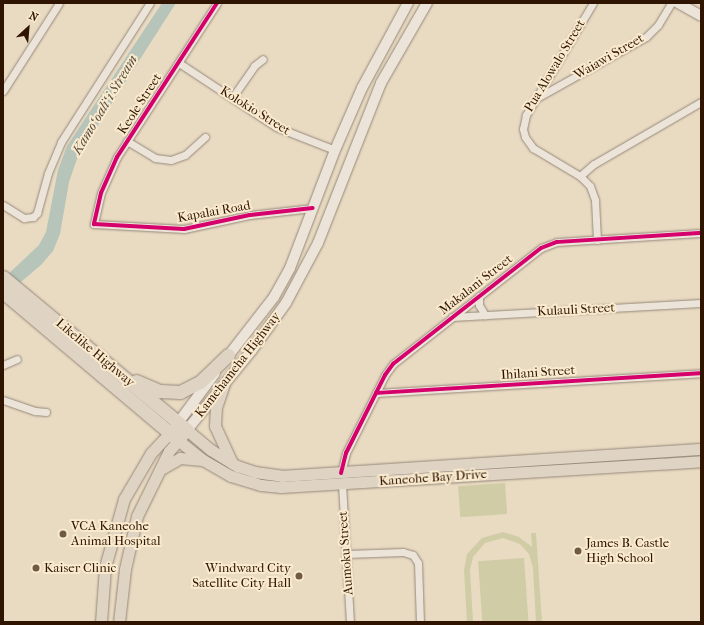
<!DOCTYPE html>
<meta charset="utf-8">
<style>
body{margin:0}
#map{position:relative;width:704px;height:625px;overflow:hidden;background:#e9dac2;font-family:"IM FELL French Canon",serif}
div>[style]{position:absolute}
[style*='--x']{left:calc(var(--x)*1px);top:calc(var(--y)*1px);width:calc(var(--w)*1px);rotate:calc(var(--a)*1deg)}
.green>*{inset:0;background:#d0cca5;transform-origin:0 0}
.water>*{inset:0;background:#b6c4b9}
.roads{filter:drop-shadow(0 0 1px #95897a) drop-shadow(0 0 1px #95897a)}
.street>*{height:7px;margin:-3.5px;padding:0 3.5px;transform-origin:3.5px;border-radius:3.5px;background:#ece4d8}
.secondary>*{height:10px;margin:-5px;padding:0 5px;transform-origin:5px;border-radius:5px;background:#ece4d8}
.primary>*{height:11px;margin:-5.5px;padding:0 5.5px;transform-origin:5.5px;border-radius:5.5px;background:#dfd4c3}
.highway>*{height:13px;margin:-6.5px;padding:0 6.5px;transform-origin:6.5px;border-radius:6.5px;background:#dfd4c3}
.cycleway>*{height:4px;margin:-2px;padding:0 2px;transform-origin:2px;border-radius:2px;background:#d6006c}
.dots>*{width:11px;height:11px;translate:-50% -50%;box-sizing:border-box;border:2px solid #faeace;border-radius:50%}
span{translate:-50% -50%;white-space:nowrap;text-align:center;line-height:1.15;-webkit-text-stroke:4px #faeace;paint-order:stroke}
.street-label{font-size:13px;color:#2f1401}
.poi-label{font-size:13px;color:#2f1401}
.left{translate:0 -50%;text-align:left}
.right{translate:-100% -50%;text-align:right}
.water-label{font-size:14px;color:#574e40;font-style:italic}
.frame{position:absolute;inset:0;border:4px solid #2f1401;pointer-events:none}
.north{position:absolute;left:8px;top:8px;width:40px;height:40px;-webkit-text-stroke:3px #faeace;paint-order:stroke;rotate:26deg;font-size:11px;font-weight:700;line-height:16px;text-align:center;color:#2f1401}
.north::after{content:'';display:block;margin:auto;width:14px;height:18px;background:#2f1401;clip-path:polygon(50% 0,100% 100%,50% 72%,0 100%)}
</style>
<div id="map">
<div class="green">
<div style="left:505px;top:483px;width:31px;height:47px;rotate:86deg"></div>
<div style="clip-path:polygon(503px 532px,519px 537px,532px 547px,531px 533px,536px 533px,542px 622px,536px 622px,533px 568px,529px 554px,520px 544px,503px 538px,485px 543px,473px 557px,470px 570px,473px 622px,467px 622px,464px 570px,467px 554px,482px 538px)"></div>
<div style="left:524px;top:558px;width:64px;height:46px;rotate:86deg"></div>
</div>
<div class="water">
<div style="clip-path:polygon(162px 3px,176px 3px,78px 156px,69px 182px,60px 234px,53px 251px,41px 265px,3px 297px,3px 279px,39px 245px,46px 232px,58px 170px,67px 146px)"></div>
</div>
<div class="roads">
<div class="street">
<div style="--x:217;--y:3;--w:184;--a:123"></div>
<div style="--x:117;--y:157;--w:39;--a:114"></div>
<div style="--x:101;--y:193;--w:32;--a:103"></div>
<div style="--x:94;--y:224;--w:90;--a:3.2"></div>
<div style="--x:184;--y:229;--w:67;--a:-12"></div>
<div style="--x:250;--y:215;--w:63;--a:-6.3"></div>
<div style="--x:593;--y:3;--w:131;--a:120.9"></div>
<div style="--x:526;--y:115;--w:14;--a:102"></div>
<div style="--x:523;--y:129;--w:8;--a:76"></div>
<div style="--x:525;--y:137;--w:14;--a:54"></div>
<div style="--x:533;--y:148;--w:55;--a:30.8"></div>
<div style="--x:580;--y:176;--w:14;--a:45"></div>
<div style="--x:590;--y:186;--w:15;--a:70"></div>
<div style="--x:595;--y:200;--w:40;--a:87.1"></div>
<div style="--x:179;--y:63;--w:116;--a:33.4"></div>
<div style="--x:276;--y:127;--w:63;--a:21.3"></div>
<div style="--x:3;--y:91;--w:104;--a:-57.5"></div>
<div style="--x:232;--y:98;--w:39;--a:-55"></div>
<div style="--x:254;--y:66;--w:11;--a:-38"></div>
<div style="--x:535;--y:99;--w:127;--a:-29.2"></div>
<div style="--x:646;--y:37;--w:17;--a:-45"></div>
<div style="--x:658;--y:25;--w:26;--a:-59"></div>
<div style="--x:127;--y:141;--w:33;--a:31"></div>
<div style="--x:155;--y:158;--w:16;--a:7"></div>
<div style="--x:171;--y:160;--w:15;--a:-20"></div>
<div style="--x:185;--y:155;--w:27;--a:-42"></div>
<div style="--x:580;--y:176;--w:18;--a:-41"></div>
<div style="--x:594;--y:164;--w:124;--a:-30.1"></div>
<div style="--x:3;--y:205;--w:25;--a:32"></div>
<div style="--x:24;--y:218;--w:9;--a:-6"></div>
<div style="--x:33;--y:217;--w:6;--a:-45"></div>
<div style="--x:37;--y:213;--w:41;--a:-74.6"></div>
<div style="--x:48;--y:173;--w:34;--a:-67"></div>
<div style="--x:61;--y:142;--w:165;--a:-57.4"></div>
<div style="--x:479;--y:296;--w:9;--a:90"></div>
<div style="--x:479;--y:305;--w:12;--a:59"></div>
<div style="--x:452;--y:317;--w:249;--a:-3.2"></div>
<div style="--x:3;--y:365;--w:15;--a:-23"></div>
<div style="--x:376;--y:393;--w:326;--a:-3.5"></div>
<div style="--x:3;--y:400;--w:34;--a:19"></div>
<div style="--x:35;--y:411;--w:11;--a:5"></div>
<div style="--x:341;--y:473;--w:21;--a:-76"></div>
<div style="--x:346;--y:453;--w:87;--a:-63.4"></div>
<div style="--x:385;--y:375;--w:14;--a:-54"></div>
<div style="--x:393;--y:364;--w:188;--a:-38.1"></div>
<div style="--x:541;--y:248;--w:17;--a:-21"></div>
<div style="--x:557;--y:242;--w:144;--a:-3.6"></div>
<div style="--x:342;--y:484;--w:138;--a:86.7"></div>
<div style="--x:347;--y:554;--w:56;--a:-2"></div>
<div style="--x:403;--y:552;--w:10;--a:17"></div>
<div style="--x:413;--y:555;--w:9;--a:58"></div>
<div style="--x:418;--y:563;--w:59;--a:88.1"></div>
</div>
<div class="secondary">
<div style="--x:678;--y:3;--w:26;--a:29"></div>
<div style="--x:225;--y:360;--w:80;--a:-52.1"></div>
<div style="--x:274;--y:297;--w:33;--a:-61"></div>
<div style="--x:290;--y:268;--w:126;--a:-69.1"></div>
<div style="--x:335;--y:150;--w:68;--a:-66.5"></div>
<div style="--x:362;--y:88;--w:97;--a:-61.6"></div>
<div style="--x:178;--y:423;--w:62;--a:-53.5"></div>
<div style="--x:187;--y:430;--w:103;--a:-50.9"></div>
<div style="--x:252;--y:350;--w:58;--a:-54.1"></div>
<div style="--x:286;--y:303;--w:68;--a:-61.9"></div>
<div style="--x:318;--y:243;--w:172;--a:-68.5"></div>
<div style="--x:381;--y:83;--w:92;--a:-60.1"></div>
</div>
<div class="primary">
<div style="--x:224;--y:384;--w:24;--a:109"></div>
<div style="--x:216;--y:407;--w:19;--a:93"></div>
<div style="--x:215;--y:426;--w:41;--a:65.3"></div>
<div style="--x:178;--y:440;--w:32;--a:39"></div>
<div style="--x:203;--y:460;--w:32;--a:30"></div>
<div style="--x:231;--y:476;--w:31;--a:17"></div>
<div style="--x:261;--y:485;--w:20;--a:6"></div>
<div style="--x:281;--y:487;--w:421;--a:-3.5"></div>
<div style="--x:161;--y:469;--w:22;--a:-30"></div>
<div style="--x:180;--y:458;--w:22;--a:5"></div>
<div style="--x:101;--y:622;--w:55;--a:-85.8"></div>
<div style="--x:105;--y:567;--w:71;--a:-74.4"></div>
<div style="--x:124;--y:499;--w:53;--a:-59.6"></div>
<div style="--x:151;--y:453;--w:35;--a:-47"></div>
<div style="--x:119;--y:622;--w:53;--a:-83.5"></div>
<div style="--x:125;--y:569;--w:54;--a:-77.2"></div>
<div style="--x:137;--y:516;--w:72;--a:-63.8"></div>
<div style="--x:169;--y:451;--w:28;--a:-49"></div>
<div style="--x:187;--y:430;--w:31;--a:40"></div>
<div style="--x:211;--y:450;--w:31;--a:32"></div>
<div style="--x:237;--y:466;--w:19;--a:18"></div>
<div style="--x:255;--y:472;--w:27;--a:8"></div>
<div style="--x:282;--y:476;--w:420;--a:-3.7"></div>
</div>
<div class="highway">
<div style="--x:3;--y:277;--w:239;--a:39.7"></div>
<div style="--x:3;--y:292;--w:229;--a:40.2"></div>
<div style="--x:136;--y:381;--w:26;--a:23"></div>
<div style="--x:160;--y:391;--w:20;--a:3"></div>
<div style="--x:180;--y:392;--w:22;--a:-27"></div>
<div style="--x:200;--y:382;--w:39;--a:-44"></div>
</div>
</div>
<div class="cycleway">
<div style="--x:217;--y:3;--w:184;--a:123"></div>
<div style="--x:117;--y:157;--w:39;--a:114"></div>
<div style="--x:101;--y:193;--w:32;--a:103"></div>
<div style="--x:94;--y:224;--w:90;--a:3.2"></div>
<div style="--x:184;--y:229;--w:67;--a:-12"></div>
<div style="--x:250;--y:215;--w:63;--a:-6.3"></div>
<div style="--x:376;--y:393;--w:326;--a:-3.5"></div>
<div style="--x:341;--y:473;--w:21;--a:-76"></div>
<div style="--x:346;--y:453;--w:87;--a:-63.4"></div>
<div style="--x:385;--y:375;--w:14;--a:-54"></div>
<div style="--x:393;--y:364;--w:188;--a:-38.1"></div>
<div style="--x:541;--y:248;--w:17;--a:-21"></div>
<div style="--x:557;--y:242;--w:144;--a:-3.6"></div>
</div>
<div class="dots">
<div style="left:63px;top:534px;background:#705945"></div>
<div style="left:578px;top:551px;background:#705945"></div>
<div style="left:36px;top:568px;background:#705945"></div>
<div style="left:299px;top:576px;background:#705945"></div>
</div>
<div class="street-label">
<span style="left:609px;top:57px;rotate:-30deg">Waiawi Street</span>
<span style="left:555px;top:66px;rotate:-59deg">Pua Alowalo Street</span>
<span style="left:140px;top:104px;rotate:-57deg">Keole Street</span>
<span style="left:255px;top:111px;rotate:32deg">Kolokio Street</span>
<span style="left:214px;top:212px;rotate:-10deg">Kapalai Road</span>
<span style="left:476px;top:285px;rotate:-38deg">Makalani Street</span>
<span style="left:576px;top:310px;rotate:-3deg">Kulauli Street</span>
<span style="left:95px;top:353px;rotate:40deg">Likelike Highway</span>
<span style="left:238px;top:365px;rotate:-52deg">Kamehameha Highway</span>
<span style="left:538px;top:373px;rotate:-4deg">Ihilani Street</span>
<span style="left:433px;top:478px;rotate:-4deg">Kaneohe Bay Drive</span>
<span style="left:346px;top:553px;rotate:-94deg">Aumoku Street</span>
</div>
<div class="poi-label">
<span class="left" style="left:71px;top:534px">VCA Kaneohe<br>Animal Hospital</span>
<span class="left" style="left:586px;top:551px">James B. Castle<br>High School</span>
<span class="left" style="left:44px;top:568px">Kaiser Clinic</span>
<span class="right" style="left:291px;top:576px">Windward City<br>Satellite City Hall</span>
</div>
<div class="water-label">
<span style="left:105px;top:105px;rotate:-59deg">Kamoʻoaliʻi Stream</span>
</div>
<div class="frame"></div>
<div class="north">N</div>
</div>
